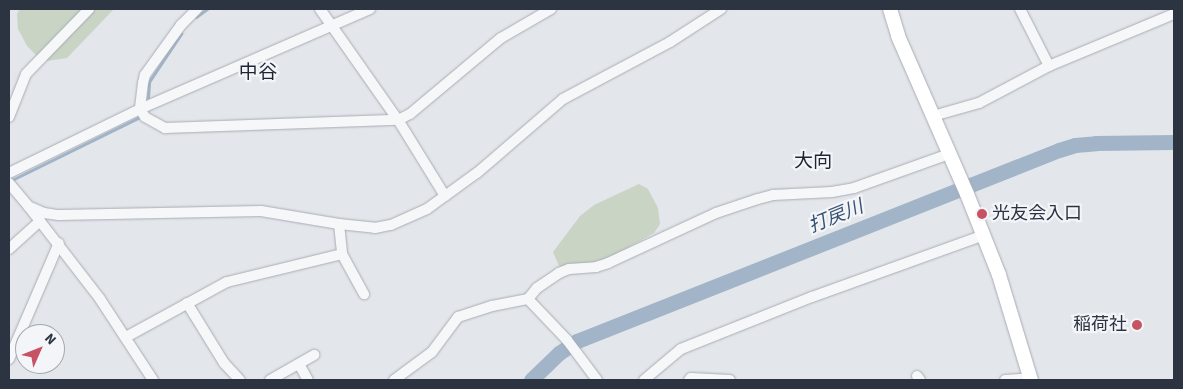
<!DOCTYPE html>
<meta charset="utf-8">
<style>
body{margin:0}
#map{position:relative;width:1183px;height:389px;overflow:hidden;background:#e3e6ea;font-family:"Source Sans 3","Noto Sans JP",sans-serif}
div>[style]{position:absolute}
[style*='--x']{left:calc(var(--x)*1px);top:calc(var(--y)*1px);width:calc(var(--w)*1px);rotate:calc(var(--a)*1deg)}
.green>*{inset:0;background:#c9d4c5}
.stream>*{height:2.5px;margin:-1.25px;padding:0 1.25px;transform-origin:1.25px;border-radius:1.25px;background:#a1b4c8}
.river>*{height:15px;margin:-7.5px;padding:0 7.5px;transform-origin:7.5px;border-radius:7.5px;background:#a1b4c8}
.roads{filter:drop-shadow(0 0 1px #a8adb4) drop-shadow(0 0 1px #a8adb4)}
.street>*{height:10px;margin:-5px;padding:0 5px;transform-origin:5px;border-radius:5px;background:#f6f7f9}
.secondary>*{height:14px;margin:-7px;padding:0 7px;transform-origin:7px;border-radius:7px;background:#fff}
.dots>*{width:14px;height:14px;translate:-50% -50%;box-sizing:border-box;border:2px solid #f3f5f8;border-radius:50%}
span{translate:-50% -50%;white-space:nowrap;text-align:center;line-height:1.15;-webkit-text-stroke:4.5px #f3f5f8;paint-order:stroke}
.poi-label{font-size:18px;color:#2c3442}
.left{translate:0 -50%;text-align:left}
.right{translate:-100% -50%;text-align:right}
.neighbourhood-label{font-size:19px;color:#1e2533}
.water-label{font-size:19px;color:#395373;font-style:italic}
.frame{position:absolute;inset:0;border:10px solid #2c3442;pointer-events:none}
.north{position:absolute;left:15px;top:324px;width:50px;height:50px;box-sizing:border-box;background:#f3f5f8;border:1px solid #a3a8af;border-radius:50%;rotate:46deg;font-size:14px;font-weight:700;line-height:20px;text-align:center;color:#2c3442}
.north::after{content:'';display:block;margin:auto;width:18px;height:22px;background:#c65264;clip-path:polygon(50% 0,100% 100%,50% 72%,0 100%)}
</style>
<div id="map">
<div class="green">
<div style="clip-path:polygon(20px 9px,114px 9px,67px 58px,47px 61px,36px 55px,27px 46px,18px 29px,17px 14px)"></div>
<div style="clip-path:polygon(639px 184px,648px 189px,658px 208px,660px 224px,654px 233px,613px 256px,567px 271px,559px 266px,553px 252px,580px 216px,594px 205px)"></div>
</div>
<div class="stream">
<div style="--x:196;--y:17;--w:14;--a:-36"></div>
<div style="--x:148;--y:98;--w:16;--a:-86"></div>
<div style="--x:149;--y:82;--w:58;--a:-56.3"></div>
<div style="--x:10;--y:181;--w:143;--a:-26.2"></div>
</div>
<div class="river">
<div style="--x:531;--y:380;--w:39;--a:-44"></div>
<div style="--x:559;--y:353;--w:22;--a:-34"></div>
<div style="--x:577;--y:341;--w:518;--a:-21.62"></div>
<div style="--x:1059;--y:150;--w:17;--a:-17"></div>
<div style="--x:1075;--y:145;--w:21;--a:-5"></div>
<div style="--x:1096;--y:143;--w:78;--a:-0.7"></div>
</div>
<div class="roads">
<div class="street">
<div style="--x:197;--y:9;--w:23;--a:135"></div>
<div style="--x:181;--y:25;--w:62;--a:125.8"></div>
<div style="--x:145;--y:75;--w:8;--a:104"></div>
<div style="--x:143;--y:83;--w:26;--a:97"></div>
<div style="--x:140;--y:109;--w:9;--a:58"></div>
<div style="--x:145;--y:117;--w:23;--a:29"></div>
<div style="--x:165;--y:128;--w:233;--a:-2"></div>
<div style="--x:398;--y:120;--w:13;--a:-27"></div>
<div style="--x:410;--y:114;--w:119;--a:-39.9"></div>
<div style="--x:501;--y:38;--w:58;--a:-30.1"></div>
<div style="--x:320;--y:9;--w:136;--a:54.9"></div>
<div style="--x:398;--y:120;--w:89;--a:58.3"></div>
<div style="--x:1020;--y:9;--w:64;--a:63"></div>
<div style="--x:933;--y:116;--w:48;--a:-15.8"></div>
<div style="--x:979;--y:103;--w:79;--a:-27.9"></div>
<div style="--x:1049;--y:66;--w:135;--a:-22.6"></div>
<div style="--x:9;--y:117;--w:46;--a:-68.4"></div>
<div style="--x:26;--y:74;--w:91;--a:-45.9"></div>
<div style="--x:9;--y:173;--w:146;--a:-26"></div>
<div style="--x:140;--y:109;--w:251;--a:-23.5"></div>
<div style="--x:9;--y:183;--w:30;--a:50"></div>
<div style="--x:28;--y:206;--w:17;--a:24"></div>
<div style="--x:44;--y:213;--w:15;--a:8"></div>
<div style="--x:59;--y:215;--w:202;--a:-1.1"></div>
<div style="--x:261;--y:211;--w:79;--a:9.5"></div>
<div style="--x:339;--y:224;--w:36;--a:6"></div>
<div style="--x:375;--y:228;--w:16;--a:-11"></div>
<div style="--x:391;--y:225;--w:39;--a:-24"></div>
<div style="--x:427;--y:209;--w:22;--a:-36"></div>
<div style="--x:445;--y:196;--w:39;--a:-36"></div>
<div style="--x:477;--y:173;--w:113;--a:-40.7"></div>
<div style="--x:563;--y:99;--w:121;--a:-28"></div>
<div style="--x:670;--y:42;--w:61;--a:-32.9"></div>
<div style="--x:29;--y:207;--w:116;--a:52.3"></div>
<div style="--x:100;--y:299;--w:97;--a:56.8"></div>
<div style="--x:339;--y:224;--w:30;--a:84"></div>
<div style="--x:342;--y:254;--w:46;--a:61.2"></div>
<div style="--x:9;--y:249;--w:42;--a:-42.1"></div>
<div style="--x:528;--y:299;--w:57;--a:46.4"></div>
<div style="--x:567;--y:340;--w:50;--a:53.1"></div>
<div style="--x:187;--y:303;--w:70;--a:58.3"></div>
<div style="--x:224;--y:363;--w:23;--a:47"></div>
<div style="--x:126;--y:337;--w:115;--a:-28.6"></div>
<div style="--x:227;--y:282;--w:118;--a:-13.7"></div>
<div style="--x:9;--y:359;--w:126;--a:-66.7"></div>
<div style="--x:299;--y:364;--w:18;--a:61"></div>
<div style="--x:917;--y:376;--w:5;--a:53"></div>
<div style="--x:270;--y:380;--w:51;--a:-29.6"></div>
<div style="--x:394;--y:380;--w:47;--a:-36.4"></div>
<div style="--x:432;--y:352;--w:44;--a:-53.4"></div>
<div style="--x:458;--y:317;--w:36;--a:-18"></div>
<div style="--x:492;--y:306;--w:37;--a:-11"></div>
<div style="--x:528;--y:299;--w:14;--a:-51"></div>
<div style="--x:537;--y:288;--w:27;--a:-34"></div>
<div style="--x:559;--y:273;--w:11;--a:-22"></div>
<div style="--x:569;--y:269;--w:27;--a:-4"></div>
<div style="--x:596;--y:267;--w:13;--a:-18"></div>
<div style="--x:608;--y:263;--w:119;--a:-24.8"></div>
<div style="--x:716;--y:213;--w:44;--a:-18.4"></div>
<div style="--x:758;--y:199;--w:16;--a:-15"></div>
<div style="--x:773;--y:195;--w:59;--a:-2.9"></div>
<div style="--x:832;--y:192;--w:22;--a:-10"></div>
<div style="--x:854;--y:188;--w:101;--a:-19.7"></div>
<div style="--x:644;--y:380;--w:48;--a:-40"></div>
<div style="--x:681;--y:349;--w:141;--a:-21.7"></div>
<div style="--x:812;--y:297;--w:183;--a:-19.8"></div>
<div style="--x:689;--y:380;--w:3;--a:-45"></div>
<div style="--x:691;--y:378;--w:39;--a:3"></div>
<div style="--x:1005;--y:380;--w:26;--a:-4"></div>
</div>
<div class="secondary">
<div style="--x:890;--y:9;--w:28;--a:73"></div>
<div style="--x:898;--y:36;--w:172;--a:66.4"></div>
<div style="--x:967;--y:194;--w:87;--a:68.4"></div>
<div style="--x:999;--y:275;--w:110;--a:73.1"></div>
</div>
</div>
<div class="dots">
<div style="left:982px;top:214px;background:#c65264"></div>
<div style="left:1137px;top:325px;background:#c65264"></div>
</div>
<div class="poi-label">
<span class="left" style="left:992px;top:214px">光友会入口</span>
<span class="right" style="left:1127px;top:325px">稲荷社</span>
</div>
<div class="neighbourhood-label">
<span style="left:258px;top:73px">中谷</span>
<span style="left:813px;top:162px">大向</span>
</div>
<div class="water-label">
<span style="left:836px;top:217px;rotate:-22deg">打戻川</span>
</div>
<div class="frame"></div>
<div class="north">N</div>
</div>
